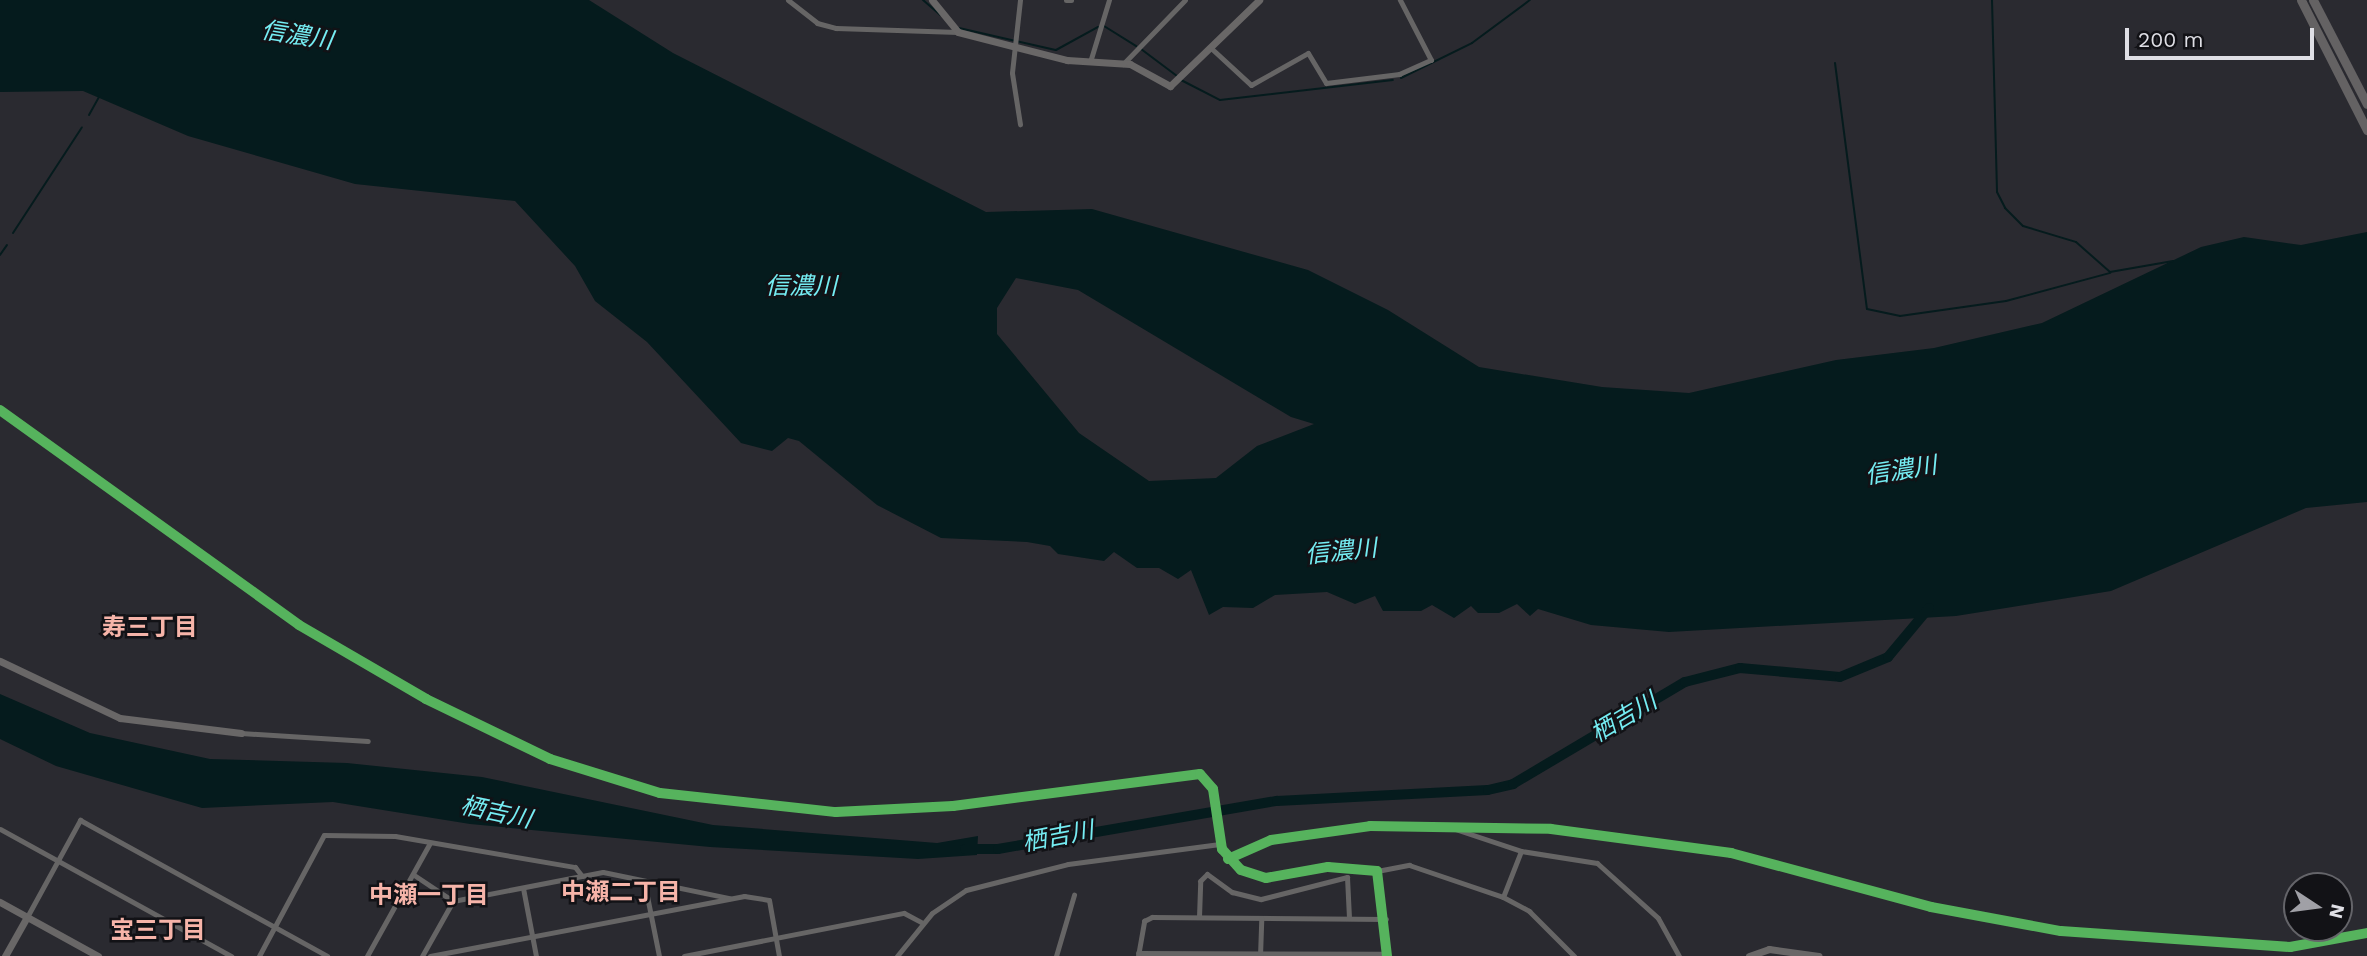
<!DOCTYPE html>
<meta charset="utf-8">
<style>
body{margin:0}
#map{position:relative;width:2367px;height:956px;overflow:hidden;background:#2a2a30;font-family:"Work Sans","Noto Sans JP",sans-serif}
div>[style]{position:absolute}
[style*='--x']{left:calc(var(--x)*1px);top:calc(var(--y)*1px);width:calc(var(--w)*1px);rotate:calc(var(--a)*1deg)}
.water>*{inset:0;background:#051b1d}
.stream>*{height:2px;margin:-1px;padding:0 1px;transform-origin:1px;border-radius:1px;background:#051b1d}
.river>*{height:10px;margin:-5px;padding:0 5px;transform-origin:5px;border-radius:5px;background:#051b1d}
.street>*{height:5px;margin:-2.5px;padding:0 2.5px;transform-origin:2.5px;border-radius:2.5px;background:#666565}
.secondary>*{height:7px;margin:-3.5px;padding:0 3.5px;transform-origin:3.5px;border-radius:3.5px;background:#696767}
.highway>*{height:9px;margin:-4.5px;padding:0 4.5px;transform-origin:4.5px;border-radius:4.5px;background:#646263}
.cycleway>*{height:10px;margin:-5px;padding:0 5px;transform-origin:5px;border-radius:5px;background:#56b35d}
span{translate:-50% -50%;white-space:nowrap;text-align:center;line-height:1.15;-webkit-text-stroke:5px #121216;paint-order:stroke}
.water-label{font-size:24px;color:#75edf3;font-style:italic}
.neighbourhood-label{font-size:24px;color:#f6b4a9;font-weight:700}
.north{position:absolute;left:2283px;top:872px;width:70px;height:70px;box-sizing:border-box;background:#121216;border:2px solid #646469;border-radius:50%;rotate:103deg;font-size:19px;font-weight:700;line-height:28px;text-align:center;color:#dfdfe5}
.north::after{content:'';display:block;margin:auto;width:24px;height:32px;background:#a0a0a6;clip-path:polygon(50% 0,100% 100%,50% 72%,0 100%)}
.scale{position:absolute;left:2125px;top:28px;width:189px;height:32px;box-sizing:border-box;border:4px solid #dfdfe5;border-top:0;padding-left:9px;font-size:21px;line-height:24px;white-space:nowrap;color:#dfdfe5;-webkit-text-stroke:5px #121216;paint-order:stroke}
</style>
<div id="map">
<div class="water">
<div style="clip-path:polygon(evenodd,0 0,589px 0,673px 53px,986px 212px,1092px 209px,1308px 270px,1388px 310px,1479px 367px,1602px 387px,1689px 393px,1836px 360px,1934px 348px,2042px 323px,2201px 247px,2244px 237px,2301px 245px,2367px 232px,2367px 502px,2306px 508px,2111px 591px,1956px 616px,1669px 632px,1591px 625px,1538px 609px,1530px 616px,1517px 604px,1499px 613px,1478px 613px,1471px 606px,1454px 618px,1432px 605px,1421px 611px,1383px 611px,1375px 596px,1355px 604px,1327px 592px,1275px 595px,1253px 608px,1223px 607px,1209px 615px,1191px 570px,1178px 579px,1159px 568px,1137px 568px,1114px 552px,1104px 561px,1058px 554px,1050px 546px,1027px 542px,941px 538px,877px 505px,799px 441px,788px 438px,772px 451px,741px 443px,647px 342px,595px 301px,575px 266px,515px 201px,355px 184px,188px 136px,83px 91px,0 92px,0 0,1016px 278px,1078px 290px,1291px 417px,1314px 424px,1257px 446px,1216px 478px,1149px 481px,1079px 433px,997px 334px,997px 308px,1016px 278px)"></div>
<div style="clip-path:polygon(0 694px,90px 733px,210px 759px,347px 763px,482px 777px,713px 825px,937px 843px,978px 836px,977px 855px,918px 859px,710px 847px,470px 824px,333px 802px,202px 808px,56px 766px,0 739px)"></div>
</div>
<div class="stream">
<div style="--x:923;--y:0;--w:23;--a:41"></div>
<div style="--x:1992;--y:0;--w:192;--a:88.5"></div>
<div style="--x:1997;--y:192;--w:18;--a:63"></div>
<div style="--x:2005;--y:208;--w:25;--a:45"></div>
<div style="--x:2023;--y:226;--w:55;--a:16.8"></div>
<div style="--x:2076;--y:242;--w:45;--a:41.4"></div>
<div style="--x:2110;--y:272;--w:64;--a:-9.9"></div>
<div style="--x:1104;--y:26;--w:38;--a:32"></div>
<div style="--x:959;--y:28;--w:99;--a:12.8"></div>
<div style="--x:1056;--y:50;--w:48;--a:-28.7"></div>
<div style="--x:1141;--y:49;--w:45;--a:36.9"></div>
<div style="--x:1835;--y:63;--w:248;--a:82.6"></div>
<div style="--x:1867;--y:309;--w:34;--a:12"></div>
<div style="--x:1900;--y:316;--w:107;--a:-8.1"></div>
<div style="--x:2006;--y:301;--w:108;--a:-15.1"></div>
<div style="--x:1401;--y:78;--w:79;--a:-26.2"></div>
<div style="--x:1472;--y:43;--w:72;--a:-36.6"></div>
<div style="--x:1181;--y:80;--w:44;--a:27.1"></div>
<div style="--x:1220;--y:100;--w:174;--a:-6.6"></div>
<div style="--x:89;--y:115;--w:21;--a:-61"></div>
<div style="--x:13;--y:233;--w:126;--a:-56.9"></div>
<div style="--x:0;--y:255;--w:12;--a:-55"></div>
</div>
<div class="river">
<div style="--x:965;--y:849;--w:33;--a:0"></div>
<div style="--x:998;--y:849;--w:283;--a:-9.8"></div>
<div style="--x:1277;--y:801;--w:211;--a:-3"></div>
<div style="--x:1488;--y:790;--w:26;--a:-13"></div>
<div style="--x:1513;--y:784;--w:200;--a:-30.7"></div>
<div style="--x:1685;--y:682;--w:57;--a:-14.3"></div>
<div style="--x:1740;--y:668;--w:100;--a:5.1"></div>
<div style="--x:1840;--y:677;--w:52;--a:-22.6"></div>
<div style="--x:1888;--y:657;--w:64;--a:-50.1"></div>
</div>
<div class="street">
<div style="--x:788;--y:0;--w:37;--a:38"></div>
<div style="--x:817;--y:23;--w:20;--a:15"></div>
<div style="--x:836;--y:28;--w:122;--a:1.9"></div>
<div style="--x:1020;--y:0;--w:73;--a:96.3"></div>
<div style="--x:1012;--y:73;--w:52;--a:81.1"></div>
<div style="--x:1066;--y:0;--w:5;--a:0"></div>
<div style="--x:1212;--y:49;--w:53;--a:42.7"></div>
<div style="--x:1251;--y:85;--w:65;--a:-29.3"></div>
<div style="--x:1308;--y:53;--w:35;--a:59"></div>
<div style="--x:1326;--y:83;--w:74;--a:-7"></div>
<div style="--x:1399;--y:74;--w:35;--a:-24"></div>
<div style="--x:1431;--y:60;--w:68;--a:-117.3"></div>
<div style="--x:1090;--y:62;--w:65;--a:-73"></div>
<div style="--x:1123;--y:64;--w:89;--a:-45.9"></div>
<div style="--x:241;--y:733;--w:127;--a:3.6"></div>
<div style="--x:1443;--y:825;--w:82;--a:18.4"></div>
<div style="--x:1521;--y:851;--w:77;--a:9"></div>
<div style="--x:1597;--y:863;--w:82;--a:42"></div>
<div style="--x:1658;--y:918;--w:43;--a:61.1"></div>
<div style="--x:0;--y:829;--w:264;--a:28.8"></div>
<div style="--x:1228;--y:859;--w:47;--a:-23.8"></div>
<div style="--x:1271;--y:840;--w:100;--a:-8"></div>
<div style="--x:1370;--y:826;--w:181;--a:0.9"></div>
<div style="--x:1551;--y:829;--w:182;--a:7.6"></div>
<div style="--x:1731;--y:853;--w:207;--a:15.1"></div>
<div style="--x:1931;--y:907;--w:132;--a:10.5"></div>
<div style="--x:2061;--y:931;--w:230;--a:4"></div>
<div style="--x:2290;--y:947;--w:78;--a:-10.3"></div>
<div style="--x:1377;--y:871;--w:33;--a:-11"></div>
<div style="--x:1409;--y:865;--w:99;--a:18.8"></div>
<div style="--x:1503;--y:897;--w:30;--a:28"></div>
<div style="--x:1529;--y:911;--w:64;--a:45"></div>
<div style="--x:414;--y:875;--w:47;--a:33.7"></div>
<div style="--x:453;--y:901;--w:63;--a:119.4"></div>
<div style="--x:644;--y:881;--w:76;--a:78.7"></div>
<div style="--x:523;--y:888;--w:69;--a:79.2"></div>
<div style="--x:1503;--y:897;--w:49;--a:-68.6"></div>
<div style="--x:453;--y:901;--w:131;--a:-11"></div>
<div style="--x:27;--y:917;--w:111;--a:-61.3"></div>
<div style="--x:80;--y:820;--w:282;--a:28.8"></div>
<div style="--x:1199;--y:917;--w:36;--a:-88"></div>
<div style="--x:1200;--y:881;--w:10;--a:-45"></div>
<div style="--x:1207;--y:874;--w:31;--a:36"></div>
<div style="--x:1232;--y:892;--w:30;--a:14"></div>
<div style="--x:1261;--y:899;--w:89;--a:-14.3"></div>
<div style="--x:1347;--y:877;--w:41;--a:87.2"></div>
<div style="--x:1138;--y:953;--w:249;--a:0.2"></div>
<div style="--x:259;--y:956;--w:137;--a:-61.8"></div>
<div style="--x:324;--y:835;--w:71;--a:0.8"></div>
<div style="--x:395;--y:836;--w:183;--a:9.8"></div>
<div style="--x:575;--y:867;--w:11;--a:52"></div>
<div style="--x:582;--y:876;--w:21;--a:-11"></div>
<div style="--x:603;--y:872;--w:129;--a:11.7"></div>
<div style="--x:367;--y:956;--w:129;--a:-60.9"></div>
<div style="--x:430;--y:956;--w:320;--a:-10.8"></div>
<div style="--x:744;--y:896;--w:25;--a:9"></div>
<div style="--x:769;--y:900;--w:57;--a:79.9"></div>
<div style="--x:684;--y:956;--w:224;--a:-11.1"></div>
<div style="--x:904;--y:913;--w:21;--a:28"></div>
<div style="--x:897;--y:956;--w:55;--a:-50.9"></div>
<div style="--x:932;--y:913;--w:41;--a:-34.1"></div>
<div style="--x:966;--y:890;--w:105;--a:-14.3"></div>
<div style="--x:1068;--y:864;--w:153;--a:-7.5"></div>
<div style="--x:1056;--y:956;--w:64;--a:-73.6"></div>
<div style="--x:1138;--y:956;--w:36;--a:-80"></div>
<div style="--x:1144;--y:921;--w:9;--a:-27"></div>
<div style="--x:1152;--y:917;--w:234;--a:0.5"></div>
<div style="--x:1260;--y:956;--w:38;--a:-88"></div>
</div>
<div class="secondary">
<div style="--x:932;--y:0;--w:41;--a:50.9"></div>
<div style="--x:958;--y:32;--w:113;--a:14.4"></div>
<div style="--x:1067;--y:60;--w:63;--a:3.6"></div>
<div style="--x:1130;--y:64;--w:46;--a:28.8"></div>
<div style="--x:1170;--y:86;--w:124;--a:-44"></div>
<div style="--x:0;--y:410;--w:368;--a:35.7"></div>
<div style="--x:299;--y:625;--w:147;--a:30.2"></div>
<div style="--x:426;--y:699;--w:138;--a:25.8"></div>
<div style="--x:550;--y:759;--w:115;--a:17.2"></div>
<div style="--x:660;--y:793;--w:177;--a:6.2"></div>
<div style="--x:836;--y:812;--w:117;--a:-2.9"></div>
<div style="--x:953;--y:806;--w:249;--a:-7.4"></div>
<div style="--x:1200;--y:774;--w:20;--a:49"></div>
<div style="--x:1213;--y:789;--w:61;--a:81.5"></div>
<div style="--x:1222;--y:849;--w:28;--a:48"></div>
<div style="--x:1241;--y:870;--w:26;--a:18"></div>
<div style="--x:1266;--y:878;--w:63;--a:-10.1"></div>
<div style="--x:1328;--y:867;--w:49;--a:4.7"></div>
<div style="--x:1377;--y:871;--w:86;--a:83.3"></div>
<div style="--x:0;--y:661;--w:133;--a:25.4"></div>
<div style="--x:120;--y:718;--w:122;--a:7.1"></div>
<div style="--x:0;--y:902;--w:112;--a:28.9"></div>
<div style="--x:5;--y:956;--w:45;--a:-60.6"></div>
<div style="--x:1749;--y:956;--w:21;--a:-19"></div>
<div style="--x:1769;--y:949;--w:50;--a:8"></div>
</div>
<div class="highway">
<div style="--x:2301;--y:0;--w:146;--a:63.1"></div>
<div style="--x:2313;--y:0;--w:117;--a:62.6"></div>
</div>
<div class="cycleway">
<div style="--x:0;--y:410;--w:368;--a:35.7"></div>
<div style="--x:299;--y:625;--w:147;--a:30.2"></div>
<div style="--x:426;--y:699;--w:138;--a:25.8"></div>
<div style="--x:550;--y:759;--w:115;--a:17.2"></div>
<div style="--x:660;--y:793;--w:177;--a:6.2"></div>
<div style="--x:836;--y:812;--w:117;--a:-2.9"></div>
<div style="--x:953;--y:806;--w:249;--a:-7.4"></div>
<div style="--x:1200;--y:774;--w:20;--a:49"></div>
<div style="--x:1213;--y:789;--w:61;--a:81.5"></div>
<div style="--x:1222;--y:849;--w:28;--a:48"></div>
<div style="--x:1241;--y:870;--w:26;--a:18"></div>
<div style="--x:1266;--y:878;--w:63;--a:-10.1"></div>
<div style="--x:1328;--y:867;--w:49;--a:4.7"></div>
<div style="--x:1377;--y:871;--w:86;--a:83.3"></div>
<div style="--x:1228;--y:859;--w:47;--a:-23.8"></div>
<div style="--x:1271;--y:840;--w:100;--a:-8"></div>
<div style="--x:1370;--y:826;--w:181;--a:0.9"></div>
<div style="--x:1551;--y:829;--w:182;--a:7.6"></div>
<div style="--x:1731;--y:853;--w:207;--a:15.1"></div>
<div style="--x:1931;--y:907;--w:132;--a:10.5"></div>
<div style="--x:2061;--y:931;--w:230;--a:4"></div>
<div style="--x:2290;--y:947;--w:78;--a:-10.3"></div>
</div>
<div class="water-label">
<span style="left:297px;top:36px;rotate:9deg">信濃川</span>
<span style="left:801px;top:287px">信濃川</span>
<span style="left:1901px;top:471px;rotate:-9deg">信濃川</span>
<span style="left:1341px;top:552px;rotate:-6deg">信濃川</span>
<span style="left:1624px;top:718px;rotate:-31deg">栖吉川</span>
<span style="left:496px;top:813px;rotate:12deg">栖吉川</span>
<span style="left:1058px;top:837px;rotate:-11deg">栖吉川</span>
</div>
<div class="neighbourhood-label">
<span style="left:150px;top:628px">寿三丁目</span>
<span style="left:621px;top:893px">中瀬二丁目</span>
<span style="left:429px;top:896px">中瀬一丁目</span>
<span style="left:158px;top:931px">宝三丁目</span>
</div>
<div class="north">N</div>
<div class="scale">200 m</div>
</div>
